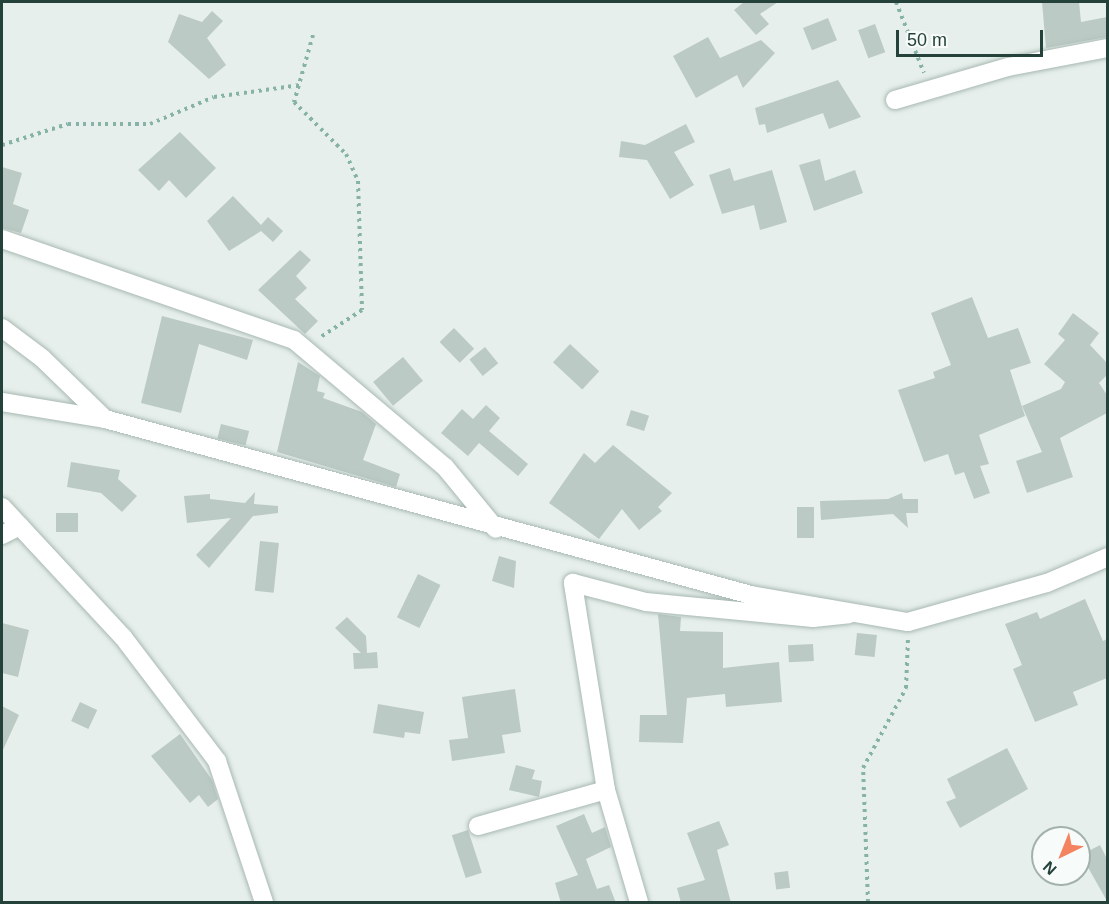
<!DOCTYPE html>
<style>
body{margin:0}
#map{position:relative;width:1109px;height:904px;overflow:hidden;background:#e6efeb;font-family:Helvetica,sans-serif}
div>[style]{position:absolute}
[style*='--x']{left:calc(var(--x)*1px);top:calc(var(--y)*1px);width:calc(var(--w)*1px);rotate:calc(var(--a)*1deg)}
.building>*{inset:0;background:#bbcac4;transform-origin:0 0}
.path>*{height:4px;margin-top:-2px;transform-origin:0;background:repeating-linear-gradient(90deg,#86b3a5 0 3px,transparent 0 7.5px)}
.roads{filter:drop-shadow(0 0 2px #a8b8b2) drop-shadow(0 0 2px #a8b8b2)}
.street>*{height:18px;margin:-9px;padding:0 9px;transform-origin:9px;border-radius:9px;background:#fff}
.secondary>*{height:18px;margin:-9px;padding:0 9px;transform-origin:9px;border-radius:9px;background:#fff}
span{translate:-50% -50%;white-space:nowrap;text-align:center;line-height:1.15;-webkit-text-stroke:5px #f7fbf9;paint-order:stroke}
.frame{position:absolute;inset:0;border:3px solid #24423a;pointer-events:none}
.north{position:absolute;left:1031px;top:826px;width:60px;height:60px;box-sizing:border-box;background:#f7fbf9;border:2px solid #a3b1ad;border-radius:50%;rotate:223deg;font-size:16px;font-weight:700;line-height:24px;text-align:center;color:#24423a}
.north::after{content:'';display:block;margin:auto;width:21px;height:27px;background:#f4845f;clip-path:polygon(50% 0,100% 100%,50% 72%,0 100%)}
.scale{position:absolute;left:896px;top:30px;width:147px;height:27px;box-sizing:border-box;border:3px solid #24423a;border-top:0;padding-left:8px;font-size:18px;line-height:21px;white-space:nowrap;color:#24423a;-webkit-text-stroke:4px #f7fbf9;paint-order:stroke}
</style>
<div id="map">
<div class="building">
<div style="clip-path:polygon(744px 2px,778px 2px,760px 14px,769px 24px,756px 35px,734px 10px)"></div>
<div style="clip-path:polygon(1042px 2px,1079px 2px,1081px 22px,1107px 17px,1107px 37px,1046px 48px)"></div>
<div style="clip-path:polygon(212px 11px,223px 21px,207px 38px,226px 65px,209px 79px,168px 42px,179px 14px,202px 22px)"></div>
<div style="left:828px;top:18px;width:24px;height:27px;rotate:68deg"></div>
<div style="left:875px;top:24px;width:30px;height:18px;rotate:70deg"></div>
<div style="clip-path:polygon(708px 37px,720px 58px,761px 40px,775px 53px,743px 88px,737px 75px,696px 98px,673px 56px)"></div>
<div style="clip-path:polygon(838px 80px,861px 117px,829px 129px,823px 113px,767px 133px,765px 124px,759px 125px,755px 108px)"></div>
<div style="clip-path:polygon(686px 124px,695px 142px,674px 152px,694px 185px,670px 199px,647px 160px,619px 157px,621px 141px,645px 145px)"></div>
<div style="clip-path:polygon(180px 132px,216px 168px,186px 198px,169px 180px,159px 191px,138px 170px)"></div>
<div style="clip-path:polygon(820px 159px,825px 181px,855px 170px,863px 193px,814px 211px,799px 165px)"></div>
<div style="clip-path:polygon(2px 167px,22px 173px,13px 204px,29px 210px,21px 233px,2px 228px)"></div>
<div style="clip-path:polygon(730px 168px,734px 181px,772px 170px,787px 222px,760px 230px,754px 205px,722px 214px,709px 175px)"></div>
<div style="clip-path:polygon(233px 196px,261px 225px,268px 217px,283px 231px,273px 242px,261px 231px,229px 251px,207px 221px)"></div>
<div style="clip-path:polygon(300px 250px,311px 260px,296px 276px,307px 288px,295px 299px,318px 321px,305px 334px,258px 290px)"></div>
<div style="clip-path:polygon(972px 297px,988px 338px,1018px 328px,1031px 363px,1010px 370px,1025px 416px,979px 435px,989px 464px,980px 466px,990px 493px,974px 499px,964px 472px,955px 475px,948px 454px,924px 462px,898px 390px,935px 378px,933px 372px,951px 365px,931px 313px)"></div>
<div style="clip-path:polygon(1073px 313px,1099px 333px,1090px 345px,1107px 363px,1107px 375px,1099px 383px,1107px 395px,1107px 413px,1060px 438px,1073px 477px,1027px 493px,1016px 461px,1042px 452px,1022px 406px,1061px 389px,1065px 382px,1044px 364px,1065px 340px,1058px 334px)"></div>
<div style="clip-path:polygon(162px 316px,253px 340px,247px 360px,199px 344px,181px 413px,141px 403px)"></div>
<div style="left:454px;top:328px;width:29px;height:20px;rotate:46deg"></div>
<div style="left:570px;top:344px;width:40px;height:25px;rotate:43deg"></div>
<div style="left:485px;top:347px;width:21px;height:20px;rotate:51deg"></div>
<div style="left:403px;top:357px;width:31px;height:39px;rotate:50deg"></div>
<div style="clip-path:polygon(298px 362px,320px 376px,317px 391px,325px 393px,323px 398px,362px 412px,376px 424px,363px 460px,400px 474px,396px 487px,277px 452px)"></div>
<div style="clip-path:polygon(486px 405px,500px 418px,489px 431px,528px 464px,518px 476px,479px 443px,468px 456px,441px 433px,462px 409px,473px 419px)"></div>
<div style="left:631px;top:410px;width:19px;height:16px;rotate:18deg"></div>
<div style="left:221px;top:424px;width:29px;height:15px;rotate:14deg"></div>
<div style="clip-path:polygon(613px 445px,672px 493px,658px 507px,662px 511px,639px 530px,622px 509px,599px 539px,549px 503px,584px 453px,595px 463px)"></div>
<div style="clip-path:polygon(71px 462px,120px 470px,118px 479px,137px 496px,122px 512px,101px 493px,67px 487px)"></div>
<div style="clip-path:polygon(255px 492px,254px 504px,278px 506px,278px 513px,253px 516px,209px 568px,196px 555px,231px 518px,187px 523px,184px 496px,210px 494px,210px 499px,245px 503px)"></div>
<div style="clip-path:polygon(902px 493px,903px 499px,918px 499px,918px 513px,906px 513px,908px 528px,893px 514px,821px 520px,820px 501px,888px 499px)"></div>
<div style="left:797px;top:507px;width:17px;height:31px"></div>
<div style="left:56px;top:513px;width:22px;height:19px"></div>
<div style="left:260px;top:541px;width:19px;height:50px;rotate:6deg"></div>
<div style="clip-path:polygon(499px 556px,516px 561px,514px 588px,492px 581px)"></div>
<div style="left:418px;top:574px;width:25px;height:48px;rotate:26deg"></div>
<div style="clip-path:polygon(1085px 599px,1103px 641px,1107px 639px,1107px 678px,1073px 692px,1078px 705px,1035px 722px,1013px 669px,1022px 665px,1005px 624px,1037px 612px,1040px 619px)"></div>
<div style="clip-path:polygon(658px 614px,681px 617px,680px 631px,723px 632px,723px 668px,779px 662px,782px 702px,726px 707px,725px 694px,687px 698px,683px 743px,639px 742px,640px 715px,667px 715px)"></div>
<div style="clip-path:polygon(347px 617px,366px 636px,367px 653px,377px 652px,378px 668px,354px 669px,353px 653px,361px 653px,335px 628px)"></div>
<div style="clip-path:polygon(2px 623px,29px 630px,18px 677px,2px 673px)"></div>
<div style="left:857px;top:633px;width:20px;height:22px;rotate:6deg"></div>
<div style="left:813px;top:644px;width:17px;height:25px;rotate:87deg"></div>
<div style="clip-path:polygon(515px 689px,521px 732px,502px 735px,505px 753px,452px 761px,449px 740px,468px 738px,462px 697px)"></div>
<div style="left:80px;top:702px;width:19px;height:21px;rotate:25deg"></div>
<div style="clip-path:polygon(378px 704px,424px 712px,420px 734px,405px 732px,404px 738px,373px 733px)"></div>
<div style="clip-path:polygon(2px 706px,19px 715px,2px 752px)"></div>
<div style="clip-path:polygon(180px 734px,212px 780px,218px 799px,208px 807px,199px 795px,190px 803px,151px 756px)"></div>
<div style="clip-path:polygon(1007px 748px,1028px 789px,960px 828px,946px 802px,956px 798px,947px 779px)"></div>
<div style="clip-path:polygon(516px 765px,535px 770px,532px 779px,542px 781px,539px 797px,509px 790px)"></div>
<div style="clip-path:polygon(584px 814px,592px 833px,605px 827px,611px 847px,586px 859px,597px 889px,609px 885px,616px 903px,561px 903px,555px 883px,578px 875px,556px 826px)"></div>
<div style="clip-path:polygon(719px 821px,729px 845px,717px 850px,731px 903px,681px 903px,677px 888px,705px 880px,687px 833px)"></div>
<div style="left:468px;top:830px;width:45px;height:17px;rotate:72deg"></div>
<div style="clip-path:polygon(1100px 845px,1107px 859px,1107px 901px,1081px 855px)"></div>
<div style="left:788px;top:871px;width:17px;height:14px;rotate:83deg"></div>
</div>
<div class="path">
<div style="--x:896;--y:2;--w:76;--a:68.5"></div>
<div style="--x:313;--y:35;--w:70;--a:105.8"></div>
<div style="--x:294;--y:102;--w:74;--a:45"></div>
<div style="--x:346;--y:154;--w:30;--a:66"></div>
<div style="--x:358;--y:181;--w:129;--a:88.2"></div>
<div style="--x:362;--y:310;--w:51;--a:146.9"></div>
<div style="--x:2;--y:145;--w:69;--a:-17.7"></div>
<div style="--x:68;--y:124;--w:82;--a:0"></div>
<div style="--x:150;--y:124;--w:69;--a:-22.9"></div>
<div style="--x:214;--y:97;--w:87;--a:-7.9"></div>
<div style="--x:868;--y:902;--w:134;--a:-92.1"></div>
<div style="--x:863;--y:768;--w:91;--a:-61.7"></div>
<div style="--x:906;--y:688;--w:50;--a:-87.7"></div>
</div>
<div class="roads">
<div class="street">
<div style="--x:895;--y:100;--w:118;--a:-16.3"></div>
<div style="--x:1008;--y:67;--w:102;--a:-10.8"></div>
<div style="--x:2;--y:239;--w:309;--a:19.1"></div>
<div style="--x:294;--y:340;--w:197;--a:40.1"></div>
<div style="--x:445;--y:467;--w:80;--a:50.6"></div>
<div style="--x:2;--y:328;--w:50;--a:36.9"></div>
<div style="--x:42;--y:358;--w:88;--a:44.1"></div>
<div style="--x:2;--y:507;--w:178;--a:47.1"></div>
<div style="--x:123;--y:637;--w:156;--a:52.8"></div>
<div style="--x:217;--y:761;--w:149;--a:71.6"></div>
<div style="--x:2;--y:535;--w:20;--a:-27"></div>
<div style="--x:478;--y:826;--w:133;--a:-15.7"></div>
<div style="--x:639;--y:902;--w:117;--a:-106.4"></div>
<div style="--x:606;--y:790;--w:210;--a:-99.1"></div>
<div style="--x:573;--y:583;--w:75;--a:14.6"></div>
<div style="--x:646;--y:602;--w:168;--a:5.5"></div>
<div style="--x:813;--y:618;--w:36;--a:-6"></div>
</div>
<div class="secondary">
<div style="--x:2;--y:402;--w:104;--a:9.4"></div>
<div style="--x:105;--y:419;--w:670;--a:15.24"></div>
<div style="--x:751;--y:595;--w:159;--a:9.8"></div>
<div style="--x:908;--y:622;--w:144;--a:-15.7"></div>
<div style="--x:1047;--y:583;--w:66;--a:-23.1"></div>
</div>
</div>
<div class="frame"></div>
<div class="north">N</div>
<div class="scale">50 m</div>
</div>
